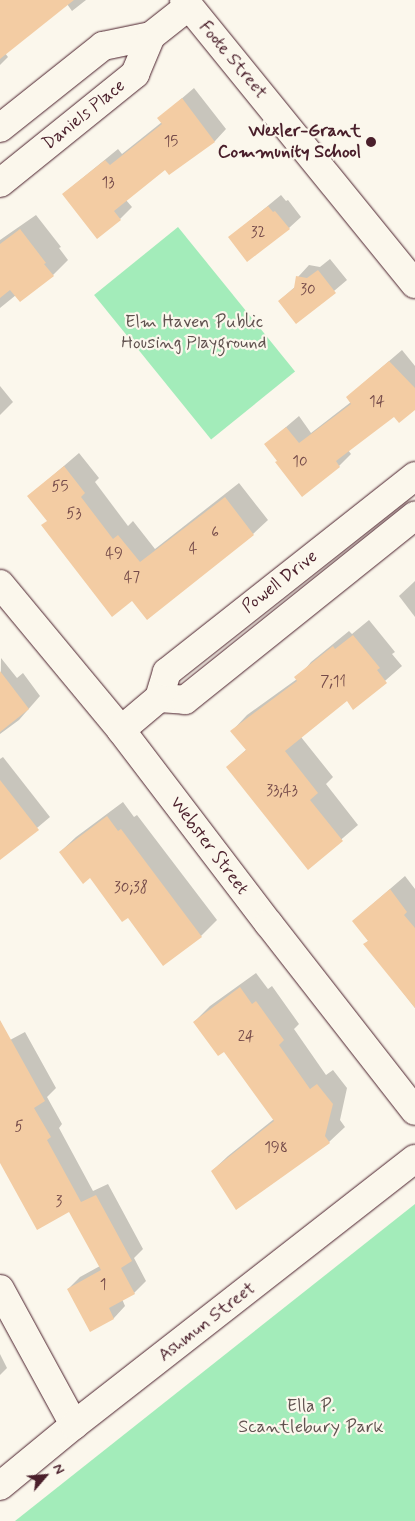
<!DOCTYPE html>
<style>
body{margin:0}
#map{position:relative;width:415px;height:1521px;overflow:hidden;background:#fbf7ec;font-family:Mynerve,sans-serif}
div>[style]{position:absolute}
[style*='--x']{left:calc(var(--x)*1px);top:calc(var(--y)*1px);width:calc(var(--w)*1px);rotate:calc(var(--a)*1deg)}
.green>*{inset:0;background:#a3ecba;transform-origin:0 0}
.shadow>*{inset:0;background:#0003}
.building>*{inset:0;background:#f3cca3}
.roads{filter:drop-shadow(0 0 1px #4a1f2b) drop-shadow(0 0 1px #4a1f2b)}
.minor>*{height:28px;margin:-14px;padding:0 14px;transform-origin:14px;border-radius:14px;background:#fbf7ec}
.dots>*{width:14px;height:14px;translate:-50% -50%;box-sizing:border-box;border:2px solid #fbf7ec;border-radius:50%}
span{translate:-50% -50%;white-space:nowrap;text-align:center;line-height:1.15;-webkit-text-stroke:4.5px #fbf7ec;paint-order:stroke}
.number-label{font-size:15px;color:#744a49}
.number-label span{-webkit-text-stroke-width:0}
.street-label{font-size:18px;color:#4a1f2b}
.poi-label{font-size:18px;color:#4a1f2b;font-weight:700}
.right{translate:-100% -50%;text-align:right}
.park-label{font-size:18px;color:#60524f}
.north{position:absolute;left:20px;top:1451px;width:50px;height:50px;-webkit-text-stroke:4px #fbf7ec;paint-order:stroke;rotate:63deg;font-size:14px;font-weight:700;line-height:20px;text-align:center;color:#4a1f2b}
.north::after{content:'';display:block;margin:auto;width:18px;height:22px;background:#4a1f2b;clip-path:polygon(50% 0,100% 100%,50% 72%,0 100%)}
</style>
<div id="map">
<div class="green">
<div style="left:178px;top:227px;width:186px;height:108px;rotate:51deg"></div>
<div style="clip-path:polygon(415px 1204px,415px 1521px,15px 1521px)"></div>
</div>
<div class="shadow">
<div style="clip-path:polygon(0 0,86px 0,72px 11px,67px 4px,5px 53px,8px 57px,0 65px)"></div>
<div style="clip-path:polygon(194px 88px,226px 129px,215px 141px,169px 173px,165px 168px,126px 200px,132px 207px,120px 219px,63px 194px,118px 149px,122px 154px,162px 122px,159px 118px)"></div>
<div style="clip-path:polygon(281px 195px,286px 201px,288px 200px,301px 217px,289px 228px,230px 237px)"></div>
<div style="clip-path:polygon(36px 215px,61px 247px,59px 248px,68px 260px,53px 275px,16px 295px,0 308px,0 240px)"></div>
<div style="clip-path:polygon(330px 259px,347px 280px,296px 323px,279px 301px,296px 286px,298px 277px,309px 265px,320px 267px)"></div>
<div style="clip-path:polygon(402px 350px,415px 366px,415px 409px,394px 415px,348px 450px,351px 454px,339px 466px,302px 495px,266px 444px,299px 416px,311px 433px,351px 402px,360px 386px)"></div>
<div style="clip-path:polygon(0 386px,13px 402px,0 415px)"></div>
<div style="clip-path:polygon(79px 453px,99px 478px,95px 482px,128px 526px,133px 521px,155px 549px,239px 483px,268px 520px,253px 534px,147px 618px,132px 599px,48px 520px,29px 496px)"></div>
<div style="clip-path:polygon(415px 581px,415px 617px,399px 596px)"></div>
<div style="clip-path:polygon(369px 620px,395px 652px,392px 654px,402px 666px,354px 708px,347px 700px,301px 737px,333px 777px,326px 784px,358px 825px,308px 868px,227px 767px,247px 749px,232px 731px,247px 715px,297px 679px,311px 662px,349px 631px,352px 634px)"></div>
<div style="clip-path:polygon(1px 658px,17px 678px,23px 673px,40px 696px,19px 720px,0 734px)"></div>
<div style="clip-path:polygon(3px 757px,50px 817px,0 859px,0 759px)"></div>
<div style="clip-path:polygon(123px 802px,134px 817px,137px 815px,217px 920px,201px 936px,163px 964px,128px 916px,90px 876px,60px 852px,76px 837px)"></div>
<div style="clip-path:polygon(405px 876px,415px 889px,415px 1008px,365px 944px,369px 940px,353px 921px)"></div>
<div style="clip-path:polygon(256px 973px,268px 989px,272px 986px,299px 1024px,294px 1029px,326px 1075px,333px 1070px,347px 1088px,340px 1120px,345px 1127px,329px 1142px,212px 1171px,228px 1156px,274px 1119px,224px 1051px,194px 1022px,210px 1006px)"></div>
<div style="clip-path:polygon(0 1021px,10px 1040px,25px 1032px,56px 1088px,47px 1097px,62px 1124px,59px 1128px,93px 1191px,108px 1184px,143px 1249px,134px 1258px,146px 1281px,134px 1293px,122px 1299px,125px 1306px,114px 1318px,91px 1330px,68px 1289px,80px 1277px,100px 1266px,70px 1211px,0 1161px)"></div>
<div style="clip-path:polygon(0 1354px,7px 1368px,0 1375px)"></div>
</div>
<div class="building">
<div style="clip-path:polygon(0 0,74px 0,0 59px)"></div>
<div style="clip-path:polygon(182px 98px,215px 142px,169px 175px,165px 170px,114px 211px,121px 220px,97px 239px,62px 194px,105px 160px,110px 165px,162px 124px,157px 118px)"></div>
<div style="clip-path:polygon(268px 206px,273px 212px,275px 211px,290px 229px,247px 262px,228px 237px)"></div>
<div style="clip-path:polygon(20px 229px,46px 263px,44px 264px,54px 276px,20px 302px,10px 290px,0 298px,0 244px)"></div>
<div style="clip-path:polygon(318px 270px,336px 293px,296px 324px,278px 301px,294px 288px,296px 276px,307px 278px)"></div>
<div style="clip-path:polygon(389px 361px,415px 388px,415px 410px,399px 423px,394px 417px,336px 461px,340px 467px,302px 497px,275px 462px,277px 461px,264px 444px,286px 427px,299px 443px,351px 404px,346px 397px)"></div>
<div style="clip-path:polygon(64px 466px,85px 493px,81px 497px,113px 539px,118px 535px,140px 562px,225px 497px,254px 535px,147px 620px,132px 601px,112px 617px,41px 525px,47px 521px,27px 496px)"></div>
<div style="clip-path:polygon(353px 635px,380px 668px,377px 670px,387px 683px,353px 710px,347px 701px,285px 751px,318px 793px,310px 800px,343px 841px,308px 870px,226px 767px,246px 750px,230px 731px,297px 681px,294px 677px,333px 646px,335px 649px)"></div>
<div style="clip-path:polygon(0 671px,29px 709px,0 732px)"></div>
<div style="clip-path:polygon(0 780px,39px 830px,0 860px)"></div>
<div style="clip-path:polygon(107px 816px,118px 831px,121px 829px,202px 937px,163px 966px,128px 918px,122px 922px,90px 878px,83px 884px,59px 852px)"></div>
<div style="clip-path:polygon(390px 889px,407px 912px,404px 915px,415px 928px,415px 1008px,363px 944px,368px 941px,352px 921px)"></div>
<div style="clip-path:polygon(240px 987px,252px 1004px,256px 1001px,284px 1040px,279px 1045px,310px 1089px,317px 1084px,333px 1104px,325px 1136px,330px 1143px,236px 1210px,211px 1171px,274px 1121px,224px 1052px,218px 1056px,193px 1022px)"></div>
<div style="clip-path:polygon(0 1020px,45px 1101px,34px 1108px,51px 1137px,47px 1140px,81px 1202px,96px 1195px,132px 1261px,121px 1268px,135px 1294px,109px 1308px,114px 1319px,90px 1332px,67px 1289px,101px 1270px,69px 1212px,37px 1230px,0 1163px)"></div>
</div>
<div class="roads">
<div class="minor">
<div style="--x:184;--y:0;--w:366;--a:50.9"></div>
<div style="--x:0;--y:128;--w:132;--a:-38.5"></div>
<div style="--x:103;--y:46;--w:49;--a:-11.8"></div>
<div style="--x:0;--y:183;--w:174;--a:-38.9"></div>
<div style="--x:135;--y:74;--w:41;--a:-67.2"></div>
<div style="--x:151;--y:36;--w:48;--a:-38.3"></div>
<div style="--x:0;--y:584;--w:190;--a:50.3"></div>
<div style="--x:121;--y:730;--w:244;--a:52.7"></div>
<div style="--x:269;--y:924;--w:237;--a:52"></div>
<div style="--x:159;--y:698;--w:26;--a:4"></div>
<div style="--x:185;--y:700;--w:295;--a:-38.7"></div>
<div style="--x:121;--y:730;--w:50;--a:-40.1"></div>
<div style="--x:159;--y:698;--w:27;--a:-73"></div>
<div style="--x:167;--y:672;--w:316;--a:-38.3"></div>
<div style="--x:0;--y:1289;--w:155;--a:61.4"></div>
<div style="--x:0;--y:1486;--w:96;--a:-39.5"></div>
<div style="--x:74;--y:1425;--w:432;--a:-38"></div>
</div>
</div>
<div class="dots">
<div style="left:371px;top:142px;background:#4a1f2b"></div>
</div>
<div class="number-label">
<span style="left:171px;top:143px">15</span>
<span style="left:108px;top:184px">13</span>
<span style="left:258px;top:234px">32</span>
<span style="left:308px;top:291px">30</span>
<span style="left:377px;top:403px">14</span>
<span style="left:300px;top:463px">10</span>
<span style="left:60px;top:488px">55</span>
<span style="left:74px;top:515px">53</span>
<span style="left:215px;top:534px">6</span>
<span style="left:193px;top:550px">4</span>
<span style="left:114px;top:555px">49</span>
<span style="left:132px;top:579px">47</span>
<span style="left:333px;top:683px">7;11</span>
<span style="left:282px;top:792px">33;43</span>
<span style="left:131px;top:889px">30;38</span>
<span style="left:246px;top:1038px">24</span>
<span style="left:19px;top:1128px">5</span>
<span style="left:276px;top:1149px">198</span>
<span style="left:59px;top:1203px">3</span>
<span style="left:103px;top:1286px">1</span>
</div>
<div class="street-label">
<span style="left:233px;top:60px;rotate:50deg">Foote Street</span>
<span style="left:84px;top:115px;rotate:-39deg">Daniels Place</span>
<span style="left:280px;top:582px;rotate:-38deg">Powell Drive</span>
<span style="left:209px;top:846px;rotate:53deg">Webster Street</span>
<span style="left:207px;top:1322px;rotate:-38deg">Ashmun Street</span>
</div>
<div class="poi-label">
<span class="right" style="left:361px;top:142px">Wexler-Grant<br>Community School</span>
</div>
<div class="park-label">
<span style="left:194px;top:333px">Elm Haven Public<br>Housing Playground</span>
<span style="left:311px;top:1417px">Ella P.<br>Scantlebury Park</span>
</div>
<div class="north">N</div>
</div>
